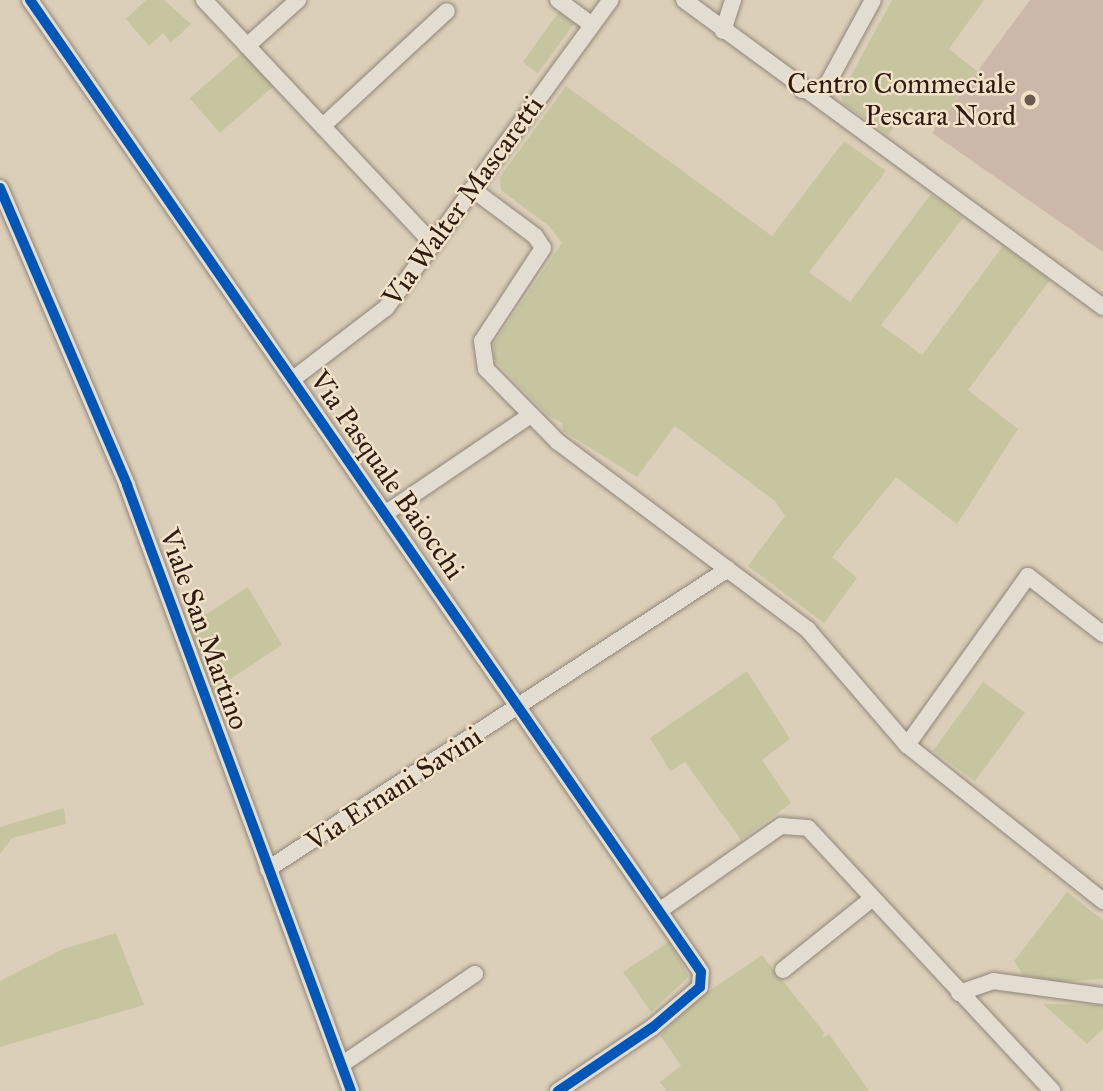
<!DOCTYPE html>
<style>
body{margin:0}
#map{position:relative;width:1103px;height:1091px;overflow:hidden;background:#dccfb9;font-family:"IM FELL Great Primer",serif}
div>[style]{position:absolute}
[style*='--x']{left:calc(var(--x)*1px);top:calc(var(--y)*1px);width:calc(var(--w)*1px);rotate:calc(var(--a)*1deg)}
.green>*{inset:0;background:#c7c5a0;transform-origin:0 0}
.building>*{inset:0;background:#ccb8a9}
.roads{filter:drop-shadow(0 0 2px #908679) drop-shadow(0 0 2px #908679)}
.minor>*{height:16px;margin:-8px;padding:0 8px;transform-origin:8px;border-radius:8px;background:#e3dcd1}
.cycleway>*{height:10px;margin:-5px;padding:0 5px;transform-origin:5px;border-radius:5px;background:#0057b8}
.dots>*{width:19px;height:19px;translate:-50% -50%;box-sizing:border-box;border:4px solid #f1e2c8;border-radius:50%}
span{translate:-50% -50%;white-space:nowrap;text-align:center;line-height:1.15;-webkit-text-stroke:5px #f1e2c8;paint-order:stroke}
.poi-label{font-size:28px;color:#2e1c14}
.right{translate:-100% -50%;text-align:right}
.street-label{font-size:28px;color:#2e1c14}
</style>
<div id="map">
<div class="green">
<div style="clip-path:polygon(146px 0,164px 0,191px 24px,171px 43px,163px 33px,149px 46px,126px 19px)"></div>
<div style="clip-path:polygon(892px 0,984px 0,949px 49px,977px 71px,935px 129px,910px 107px,888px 135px,843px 103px,841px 94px)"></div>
<div style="left:559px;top:12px;width:19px;height:62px;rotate:36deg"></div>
<div style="left:244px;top:51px;width:46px;height:72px;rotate:49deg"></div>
<div style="clip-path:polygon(566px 86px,772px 236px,844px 141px,886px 171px,809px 272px,850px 302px,931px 194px,963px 218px,881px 325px,922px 355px,1003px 246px,1050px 280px,968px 390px,1018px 429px,957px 524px,896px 477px,832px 557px,857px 578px,824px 623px,748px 566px,785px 516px,775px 501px,675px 426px,637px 477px,563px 431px,562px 423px,547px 415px,494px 359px,494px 343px,562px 243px,549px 226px,501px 190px,500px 177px)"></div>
<div style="clip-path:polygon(248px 587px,282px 645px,211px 692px,186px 627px)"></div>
<div style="clip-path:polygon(747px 671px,790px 739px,762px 760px,791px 803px,741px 840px,685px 762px,670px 771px,650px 738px)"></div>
<div style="left:983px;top:682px;width:52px;height:85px;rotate:36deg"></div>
<div style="clip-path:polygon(64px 808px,66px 824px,12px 838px,0 854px,0 827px)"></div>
<div style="clip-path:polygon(1067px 892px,1103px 920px,1103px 979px,1059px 982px,1023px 975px,1014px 961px)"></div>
<div style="clip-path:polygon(116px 933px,144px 1005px,0 1047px,0 981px,63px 949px)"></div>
<div style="clip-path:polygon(669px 942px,689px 976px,651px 1012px,623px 972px)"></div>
<div style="clip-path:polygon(762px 955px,824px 1032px,823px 1038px,829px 1034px,869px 1091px,667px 1091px,660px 1082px,681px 1066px,660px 1035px,700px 997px)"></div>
<div style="clip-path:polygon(1043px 1004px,1103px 1005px,1103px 1029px,1087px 1044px)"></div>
</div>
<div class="building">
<div style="clip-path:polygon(1030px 0,1103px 0,1103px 252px,932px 133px)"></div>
</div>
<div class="roads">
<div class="minor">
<div style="--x:30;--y:0;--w:1181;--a:55.38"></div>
<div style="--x:701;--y:972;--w:15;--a:94"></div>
<div style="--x:700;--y:987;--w:62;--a:139.6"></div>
<div style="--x:653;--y:1027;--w:115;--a:146"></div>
<div style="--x:204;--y:0;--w:335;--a:46.8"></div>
<div style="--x:558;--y:0;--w:42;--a:36.3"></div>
<div style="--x:684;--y:0;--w:519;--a:36.23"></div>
<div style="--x:723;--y:31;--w:33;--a:-72"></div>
<div style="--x:247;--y:46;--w:69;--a:-42"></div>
<div style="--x:802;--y:90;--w:22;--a:0"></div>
<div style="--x:824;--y:90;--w:102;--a:-61.4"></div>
<div style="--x:325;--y:124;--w:166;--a:-42.8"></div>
<div style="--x:0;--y:188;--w:323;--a:66.8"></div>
<div style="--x:127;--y:485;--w:646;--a:69.71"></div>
<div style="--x:472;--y:189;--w:79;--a:36.7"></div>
<div style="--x:535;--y:236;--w:14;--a:56"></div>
<div style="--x:543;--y:248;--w:111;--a:123.3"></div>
<div style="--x:482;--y:341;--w:28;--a:82"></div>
<div style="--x:486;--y:369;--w:103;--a:45.4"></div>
<div style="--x:558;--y:442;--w:313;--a:36.9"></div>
<div style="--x:808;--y:630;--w:152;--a:49.3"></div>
<div style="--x:293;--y:379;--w:117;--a:-37.4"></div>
<div style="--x:386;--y:308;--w:381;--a:-53.9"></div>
<div style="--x:386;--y:513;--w:175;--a:-34.1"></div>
<div style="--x:1103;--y:634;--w:95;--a:-142.3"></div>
<div style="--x:1028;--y:576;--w:208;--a:125.6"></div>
<div style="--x:907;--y:745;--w:251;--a:38.5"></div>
<div style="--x:268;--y:869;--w:549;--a:-33.11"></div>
<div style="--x:659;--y:911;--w:149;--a:-34.9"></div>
<div style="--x:781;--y:826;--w:27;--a:4"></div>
<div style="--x:808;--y:828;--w:359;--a:47.1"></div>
<div style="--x:783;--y:970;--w:115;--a:-38.7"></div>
<div style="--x:959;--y:993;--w:36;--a:-19"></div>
<div style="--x:993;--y:981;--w:111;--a:7.8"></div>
<div style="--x:341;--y:1065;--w:162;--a:-34.2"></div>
</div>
</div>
<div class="cycleway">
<div style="--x:30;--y:0;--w:1181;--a:55.38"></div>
<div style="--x:701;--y:972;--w:15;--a:94"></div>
<div style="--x:700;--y:987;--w:62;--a:139.6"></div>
<div style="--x:653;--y:1027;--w:115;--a:146"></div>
<div style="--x:0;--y:188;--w:323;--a:66.8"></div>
<div style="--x:127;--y:485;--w:646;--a:69.71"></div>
</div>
<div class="dots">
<div style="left:1030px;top:100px;background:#6b5b4e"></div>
</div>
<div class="poi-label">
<span class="right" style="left:1016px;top:100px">Centro Commeciale<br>Pescara Nord</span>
</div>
<div class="street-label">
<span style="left:463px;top:201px;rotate:-54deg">Via Walter Mascaretti</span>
<span style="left:387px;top:475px;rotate:55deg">Via Pasquale Baiocchi</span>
<span style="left:204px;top:629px;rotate:70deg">Viale San Martino</span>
<span style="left:394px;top:789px;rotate:-33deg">Via Ernani Savini</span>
</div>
</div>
